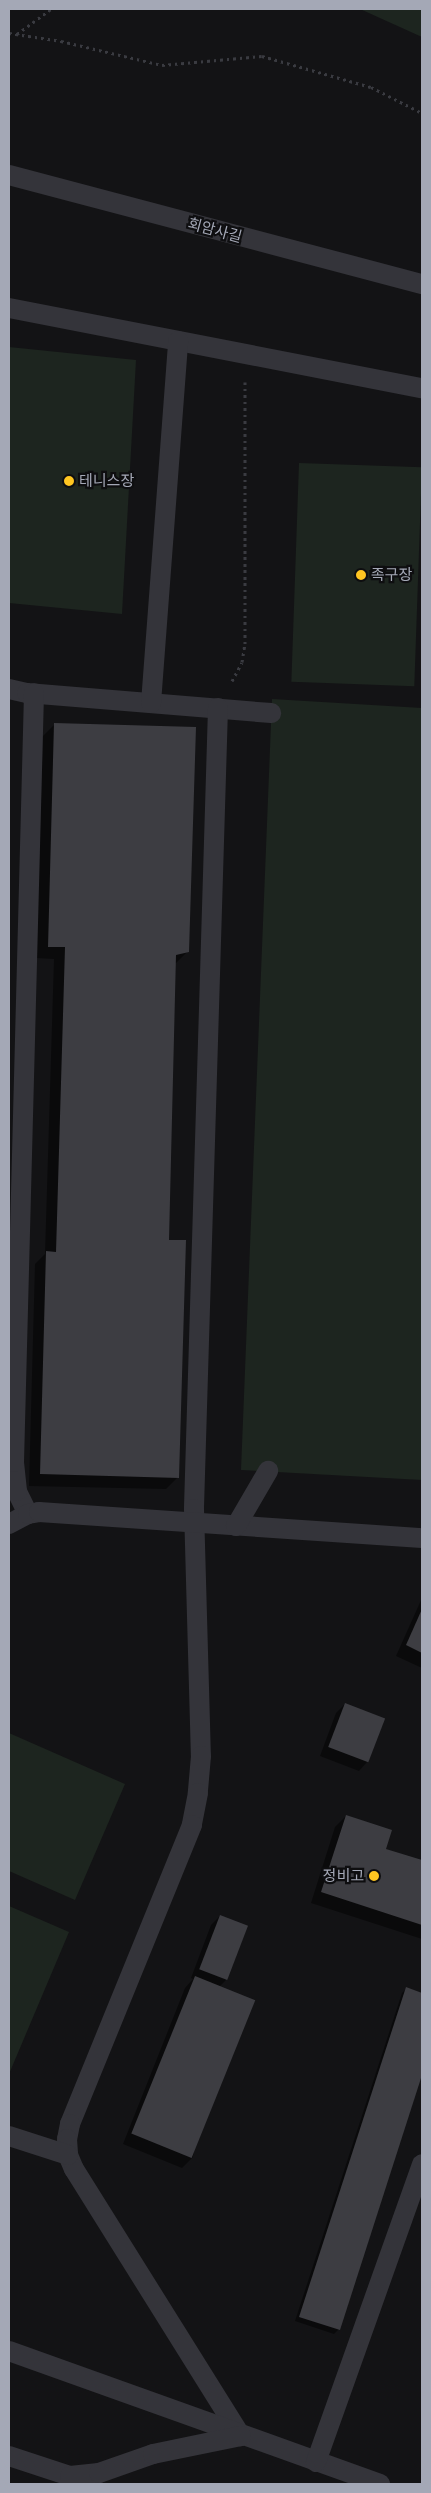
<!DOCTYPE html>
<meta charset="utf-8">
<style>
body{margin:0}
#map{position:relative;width:431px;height:2493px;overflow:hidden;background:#131315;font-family:"Exo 2","Noto Sans KR",sans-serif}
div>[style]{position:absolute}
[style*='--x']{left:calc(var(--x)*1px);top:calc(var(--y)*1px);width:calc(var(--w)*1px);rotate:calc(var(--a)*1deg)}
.green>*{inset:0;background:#1d251f;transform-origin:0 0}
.shadow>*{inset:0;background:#0007}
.building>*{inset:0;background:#3d3d42;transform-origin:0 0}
.path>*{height:3px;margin-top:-1.5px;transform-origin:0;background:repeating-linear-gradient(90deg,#3a3b41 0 2.5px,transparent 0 6.5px)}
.service>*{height:20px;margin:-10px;padding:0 10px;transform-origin:10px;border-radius:10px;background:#34343a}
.dots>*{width:14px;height:14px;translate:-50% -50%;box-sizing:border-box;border:2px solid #0e0e10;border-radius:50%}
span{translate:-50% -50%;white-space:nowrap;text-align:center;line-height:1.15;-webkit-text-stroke:4.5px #0e0e10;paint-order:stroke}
.street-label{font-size:15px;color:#a4a8b6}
.poi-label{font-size:15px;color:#a4a8b6}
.left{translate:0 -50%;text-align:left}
.right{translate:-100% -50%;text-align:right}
.frame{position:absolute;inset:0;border:10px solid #a4a8b6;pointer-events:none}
</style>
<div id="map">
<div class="green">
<div style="clip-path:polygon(359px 9px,422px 9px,422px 37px,360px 9px)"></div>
<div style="clip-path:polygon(9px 347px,136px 360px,122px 614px,9px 603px)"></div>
<div style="left:299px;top:463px;width:123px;height:219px;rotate:2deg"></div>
<div style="clip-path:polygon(272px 699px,422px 708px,422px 1480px,241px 1470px)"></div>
<div style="clip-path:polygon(9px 1733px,125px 1784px,75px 1900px,9px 1871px)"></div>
<div style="clip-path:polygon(9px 1906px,69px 1932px,9px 2074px)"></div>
</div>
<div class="shadow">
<div style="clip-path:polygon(55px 724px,188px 951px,175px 964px,167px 1241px,178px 1477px,166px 1489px,29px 1486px,35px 1264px,45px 1254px,54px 959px,36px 958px,43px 736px)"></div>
<div style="clip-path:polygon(422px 1598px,422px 1668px,396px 1656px)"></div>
<div style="clip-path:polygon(345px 1704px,367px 1762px,359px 1771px,320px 1756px,336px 1713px)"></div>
<div style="clip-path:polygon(346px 1816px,385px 1849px,422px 1862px,422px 1939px,311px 1903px,335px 1827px)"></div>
<div style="clip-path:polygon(220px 1916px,246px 1927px,226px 1980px,219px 1987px,193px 2157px,182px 2168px,123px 2144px,185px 1988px,193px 1979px,191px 1978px,211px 1925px)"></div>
<div style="clip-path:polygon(406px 1989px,422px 1994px,422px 2071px,339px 2329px,334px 2334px,295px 2321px,402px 1993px)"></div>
</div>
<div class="building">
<div style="clip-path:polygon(54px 723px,196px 727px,189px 952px,176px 955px,169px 1240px,186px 1240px,179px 1478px,40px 1474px,46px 1251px,56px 1252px,65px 947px,48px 947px)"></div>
<div style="clip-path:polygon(422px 1609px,422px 1653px,406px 1645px)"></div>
<div style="left:345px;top:1703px;width:43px;height:47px;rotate:21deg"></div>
<div style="clip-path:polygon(346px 1815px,392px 1830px,386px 1849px,422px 1860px,422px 1925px,321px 1892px)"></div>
<div style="left:220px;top:1915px;width:30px;height:58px;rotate:21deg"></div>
<div style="left:195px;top:1976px;width:65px;height:170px;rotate:22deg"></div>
<div style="clip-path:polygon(406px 1987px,422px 1993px,422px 2075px,340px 2330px,299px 2317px)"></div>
</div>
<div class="path">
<div style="--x:9;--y:33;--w:53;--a:8.7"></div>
<div style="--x:61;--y:41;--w:104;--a:13.4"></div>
<div style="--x:162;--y:65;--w:100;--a:-5.1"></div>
<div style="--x:262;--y:56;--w:113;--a:15.9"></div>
<div style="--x:371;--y:87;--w:57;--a:27"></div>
<div style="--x:17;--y:34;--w:42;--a:-36.3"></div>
<div style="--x:232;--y:681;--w:21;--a:-62"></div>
<div style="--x:242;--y:662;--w:18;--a:-81"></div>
<div style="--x:245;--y:644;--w:262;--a:-90"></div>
</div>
<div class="service">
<div style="--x:9;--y:175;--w:427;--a:14.8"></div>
<div style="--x:9;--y:308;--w:421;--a:11"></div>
<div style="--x:9;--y:689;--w:18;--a:13"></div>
<div style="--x:27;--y:693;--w:245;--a:4.7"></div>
<div style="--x:151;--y:703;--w:363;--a:-85.7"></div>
<div style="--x:218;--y:708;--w:801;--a:91.72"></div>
<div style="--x:194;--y:1509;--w:247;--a:88.4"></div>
<div style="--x:201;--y:1756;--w:37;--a:95"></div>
<div style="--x:198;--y:1793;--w:33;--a:101"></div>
<div style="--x:192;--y:1825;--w:323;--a:112.2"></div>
<div style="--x:70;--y:2124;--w:15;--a:101"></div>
<div style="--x:67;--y:2139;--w:16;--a:86"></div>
<div style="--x:68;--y:2155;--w:15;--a:67"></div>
<div style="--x:74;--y:2169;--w:315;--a:58"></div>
<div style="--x:28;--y:1514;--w:25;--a:-116"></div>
<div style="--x:17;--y:1491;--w:29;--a:-96"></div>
<div style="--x:14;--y:1462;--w:769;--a:-88.51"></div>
<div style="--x:9;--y:1524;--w:21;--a:-28"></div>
<div style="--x:28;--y:1514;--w:11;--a:-10"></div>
<div style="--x:39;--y:1512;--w:384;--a:3.9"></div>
<div style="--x:236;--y:1526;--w:64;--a:-59.8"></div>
<div style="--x:9;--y:2136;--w:62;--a:17.9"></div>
<div style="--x:9;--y:2351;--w:394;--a:19.7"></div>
<div style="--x:9;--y:2456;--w:64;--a:18.2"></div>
<div style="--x:70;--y:2476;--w:29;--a:-6"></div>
<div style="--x:99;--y:2473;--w:57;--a:-19.4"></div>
<div style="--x:153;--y:2454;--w:90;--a:-11.6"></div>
<div style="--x:316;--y:2462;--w:316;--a:-70.4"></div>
</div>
<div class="dots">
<div style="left:69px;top:481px;background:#ffc621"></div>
<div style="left:361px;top:575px;background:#ffc621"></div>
<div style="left:374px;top:1876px;background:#ffc621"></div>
</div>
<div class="street-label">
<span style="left:215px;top:230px;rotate:15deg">회암사길</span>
</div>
<div class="poi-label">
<span class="left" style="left:79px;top:481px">테니스장</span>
<span class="left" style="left:371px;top:575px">족구장</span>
<span class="right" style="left:364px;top:1876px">정비고</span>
</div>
<div class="frame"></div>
</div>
